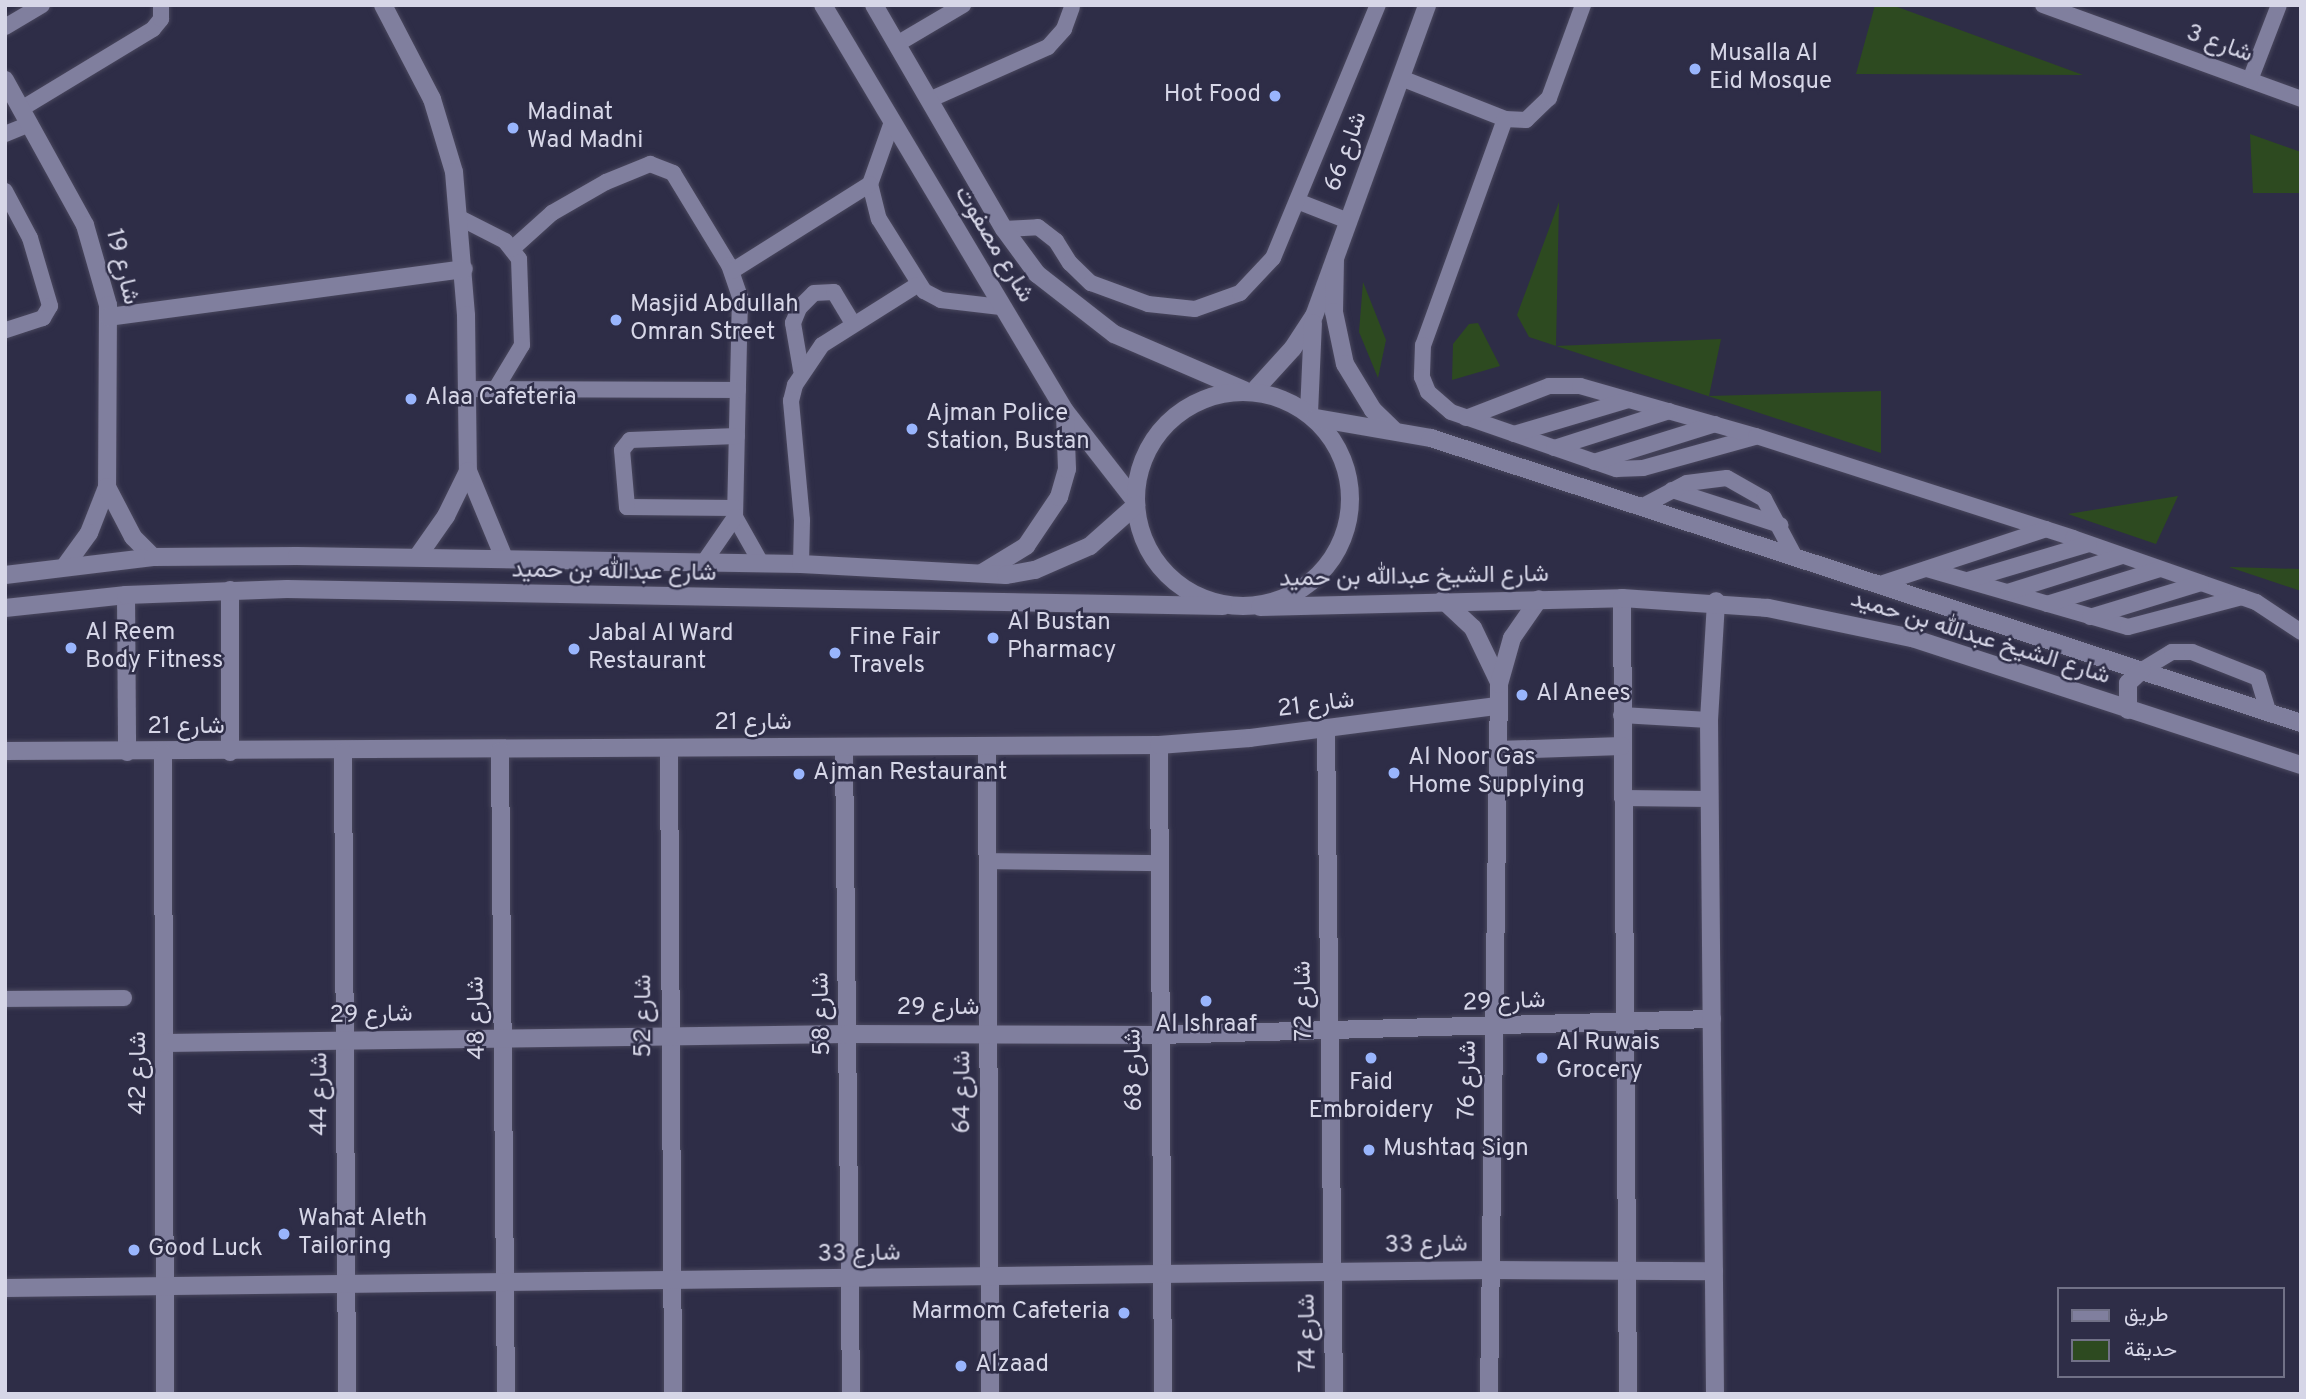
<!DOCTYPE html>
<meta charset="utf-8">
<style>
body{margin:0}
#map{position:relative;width:2306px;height:1399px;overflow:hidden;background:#2e2d47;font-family:Overpass,Vazirmatn,sans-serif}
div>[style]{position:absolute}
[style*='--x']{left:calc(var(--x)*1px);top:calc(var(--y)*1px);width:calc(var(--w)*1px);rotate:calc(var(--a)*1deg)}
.green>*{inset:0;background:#2d4a20}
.roads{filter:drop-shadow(0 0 2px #49475d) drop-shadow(0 0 2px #49475d)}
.lane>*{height:16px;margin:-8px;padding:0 8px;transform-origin:8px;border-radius:8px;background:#807f9e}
.street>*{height:18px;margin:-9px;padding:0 9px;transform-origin:9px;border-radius:9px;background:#807f9e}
.secondary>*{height:18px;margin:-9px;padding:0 9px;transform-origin:9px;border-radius:9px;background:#807f9e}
.secondary>.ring{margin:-9px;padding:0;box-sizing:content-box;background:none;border:18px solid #807f9e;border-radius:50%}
.dots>*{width:19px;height:19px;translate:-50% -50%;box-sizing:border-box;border:4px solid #2e2d47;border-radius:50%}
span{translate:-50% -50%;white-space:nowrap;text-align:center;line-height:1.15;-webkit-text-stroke:5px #2e2d47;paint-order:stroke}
.street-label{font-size:24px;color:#d6d6e7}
.poi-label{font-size:24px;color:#d6d6e7}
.left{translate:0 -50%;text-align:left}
.right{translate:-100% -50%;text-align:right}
.frame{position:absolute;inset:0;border:7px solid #d6d6e7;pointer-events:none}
.legend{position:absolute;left:2057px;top:1287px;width:228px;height:91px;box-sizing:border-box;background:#2e2d47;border:2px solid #717187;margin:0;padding:9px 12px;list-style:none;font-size:21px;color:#d6d6e7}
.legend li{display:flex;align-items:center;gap:14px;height:35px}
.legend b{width:35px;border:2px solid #717187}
</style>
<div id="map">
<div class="green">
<div style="clip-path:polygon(1875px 5px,1892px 5px,2083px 75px,1856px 74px)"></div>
<div style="clip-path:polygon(2250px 134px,2301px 152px,2301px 193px,2253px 193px)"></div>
<div style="clip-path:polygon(1559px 202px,1556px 346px,1721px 339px,1709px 396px,1881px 391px,1881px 453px,1529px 337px,1517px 315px)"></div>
<div style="clip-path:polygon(1363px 282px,1386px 340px,1378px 378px,1359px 332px)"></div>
<div style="clip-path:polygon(1478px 323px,1500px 366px,1452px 380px,1453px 344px,1469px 324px)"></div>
<div style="clip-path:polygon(2178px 496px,2156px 544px,2068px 514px)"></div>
<div style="clip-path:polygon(2229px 567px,2301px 569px,2301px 591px)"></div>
</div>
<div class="roads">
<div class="lane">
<div style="--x:2043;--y:5;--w:275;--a:20"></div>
<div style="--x:5;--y:27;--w:43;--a:-30.7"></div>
<div style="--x:897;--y:44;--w:77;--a:-30.6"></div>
<div style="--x:1401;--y:78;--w:112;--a:21.5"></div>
<div style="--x:1505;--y:119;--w:21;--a:3"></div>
<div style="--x:1526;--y:120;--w:32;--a:-44"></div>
<div style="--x:1549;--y:98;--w:99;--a:-69.9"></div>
<div style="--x:2250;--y:80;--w:80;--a:-68.9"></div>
<div style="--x:929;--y:100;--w:130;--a:-24"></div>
<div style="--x:1048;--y:47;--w:24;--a:-48"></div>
<div style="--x:1064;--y:29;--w:23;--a:-70"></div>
<div style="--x:21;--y:109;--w:154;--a:-31.2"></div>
<div style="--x:153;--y:29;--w:13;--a:-51"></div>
<div style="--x:161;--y:19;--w:14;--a:-90"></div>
<div style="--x:1505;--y:119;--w:240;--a:109.9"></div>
<div style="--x:1423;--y:345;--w:32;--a:92"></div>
<div style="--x:1422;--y:377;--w:16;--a:68"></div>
<div style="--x:1428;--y:392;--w:30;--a:41"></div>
<div style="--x:1451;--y:412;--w:175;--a:19.1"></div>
<div style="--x:1616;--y:469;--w:27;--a:-2"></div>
<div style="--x:1643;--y:468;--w:116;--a:-15.5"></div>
<div style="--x:892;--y:122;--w:66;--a:109.5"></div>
<div style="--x:870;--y:184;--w:36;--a:76"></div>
<div style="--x:879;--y:219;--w:85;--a:58"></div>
<div style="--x:924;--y:291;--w:19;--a:28"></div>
<div style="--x:941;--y:300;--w:60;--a:6.7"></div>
<div style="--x:5;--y:134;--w:27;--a:-22"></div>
<div style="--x:5;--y:191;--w:53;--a:62"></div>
<div style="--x:30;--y:238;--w:71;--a:73.6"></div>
<div style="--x:50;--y:306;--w:14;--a:120"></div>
<div style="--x:43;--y:318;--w:40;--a:162"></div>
<div style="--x:1297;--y:201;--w:55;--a:21.4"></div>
<div style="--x:460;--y:218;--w:51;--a:27.1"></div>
<div style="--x:505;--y:241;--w:23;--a:52"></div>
<div style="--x:519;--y:259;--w:86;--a:88"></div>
<div style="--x:522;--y:345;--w:52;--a:121"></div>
<div style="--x:1004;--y:229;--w:34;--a:-3"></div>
<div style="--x:1038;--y:227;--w:23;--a:38"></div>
<div style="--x:1056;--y:241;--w:26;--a:58"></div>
<div style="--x:1070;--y:263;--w:29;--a:44"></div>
<div style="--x:1091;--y:283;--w:61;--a:20.2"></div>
<div style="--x:1148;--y:304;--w:47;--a:6.1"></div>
<div style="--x:1195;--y:309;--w:48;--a:-19.6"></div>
<div style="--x:1240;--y:293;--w:48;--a:-46.7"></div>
<div style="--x:1273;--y:258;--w:274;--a:-67.5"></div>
<div style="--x:512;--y:249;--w:54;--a:-42"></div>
<div style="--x:552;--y:213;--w:62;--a:-29.9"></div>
<div style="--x:606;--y:182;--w:48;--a:-22.2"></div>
<div style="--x:650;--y:164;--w:25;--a:21"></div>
<div style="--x:673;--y:173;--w:108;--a:58.7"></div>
<div style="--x:729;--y:265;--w:34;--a:71"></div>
<div style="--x:740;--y:297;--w:220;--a:91.3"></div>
<div style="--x:735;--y:517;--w:53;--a:60.5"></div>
<div style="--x:732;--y:271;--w:163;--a:-32.2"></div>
<div style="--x:801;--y:370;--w:48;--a:-99.7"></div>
<div style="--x:793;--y:323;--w:16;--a:-68"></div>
<div style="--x:799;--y:308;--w:21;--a:-45"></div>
<div style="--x:814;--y:293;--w:20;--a:-3"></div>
<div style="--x:834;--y:292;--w:37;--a:59"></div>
<div style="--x:466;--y:389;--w:272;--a:0.2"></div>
<div style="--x:1466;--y:418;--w:89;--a:-21.1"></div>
<div style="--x:1549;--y:386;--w:31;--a:0"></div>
<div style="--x:1580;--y:386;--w:183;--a:15.9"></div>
<div style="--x:1756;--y:436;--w:333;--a:17.8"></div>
<div style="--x:2073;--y:538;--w:194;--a:19.3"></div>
<div style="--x:2256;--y:602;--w:54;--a:33.7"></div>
<div style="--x:1514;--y:434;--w:120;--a:-16.5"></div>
<div style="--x:1554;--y:448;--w:121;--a:-17.8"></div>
<div style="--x:1594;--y:462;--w:127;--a:-17.4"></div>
<div style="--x:1672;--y:490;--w:114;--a:18"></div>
<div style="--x:1641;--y:507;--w:52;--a:-27.6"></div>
<div style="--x:1687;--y:483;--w:40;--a:-7.1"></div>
<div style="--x:1727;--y:478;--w:43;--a:29.6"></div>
<div style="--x:1764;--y:499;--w:66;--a:61.9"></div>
<div style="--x:735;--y:508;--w:108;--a:-179.5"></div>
<div style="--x:627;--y:507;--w:57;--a:-95"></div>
<div style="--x:622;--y:450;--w:13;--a:-51"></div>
<div style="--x:630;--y:440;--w:107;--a:-2.1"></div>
<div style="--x:704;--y:562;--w:55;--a:-55.4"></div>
<div style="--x:801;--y:564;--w:44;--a:-88.7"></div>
<div style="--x:802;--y:520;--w:120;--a:-95.3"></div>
<div style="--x:791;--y:401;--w:16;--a:-76"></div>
<div style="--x:795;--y:385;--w:48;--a:-56"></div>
<div style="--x:822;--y:345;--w:112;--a:-32.3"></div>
<div style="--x:1927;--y:569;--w:209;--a:16.1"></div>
<div style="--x:2128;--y:627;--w:118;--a:-14.7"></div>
<div style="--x:1968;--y:580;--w:126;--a:-16.6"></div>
<div style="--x:1880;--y:584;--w:175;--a:-18.3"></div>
<div style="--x:2008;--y:592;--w:120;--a:-17.5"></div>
<div style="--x:2047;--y:604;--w:118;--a:-17.2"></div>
<div style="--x:2090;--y:617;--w:116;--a:-17"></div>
<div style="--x:2142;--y:670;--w:35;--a:-31"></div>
<div style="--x:2172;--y:652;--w:20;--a:0"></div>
<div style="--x:2192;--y:652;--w:71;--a:21.5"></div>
<div style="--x:2258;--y:678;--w:37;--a:73"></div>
<div style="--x:1621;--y:715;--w:88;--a:3.3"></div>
<div style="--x:1622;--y:798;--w:88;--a:0.7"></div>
<div style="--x:987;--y:861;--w:172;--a:0.7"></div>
<div style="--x:5;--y:999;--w:119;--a:-0.5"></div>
</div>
<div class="street">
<div style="--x:383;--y:5;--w:106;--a:62.5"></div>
<div style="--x:432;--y:99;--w:76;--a:73.2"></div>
<div style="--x:454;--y:172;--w:144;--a:85.2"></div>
<div style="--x:466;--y:315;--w:156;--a:89.3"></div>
<div style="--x:468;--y:471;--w:94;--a:67.5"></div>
<div style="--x:5;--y:80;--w:166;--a:61.1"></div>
<div style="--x:85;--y:225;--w:83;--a:74"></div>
<div style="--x:108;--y:305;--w:182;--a:90.3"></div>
<div style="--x:107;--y:487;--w:49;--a:111.4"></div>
<div style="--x:89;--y:533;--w:41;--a:126"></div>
<div style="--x:109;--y:317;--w:358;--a:-7.7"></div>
<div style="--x:1253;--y:392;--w:59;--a:-47.7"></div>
<div style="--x:1293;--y:348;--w:38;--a:-57"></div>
<div style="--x:1314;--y:316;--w:331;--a:-70"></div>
<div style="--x:1309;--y:413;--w:90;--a:-87.5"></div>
<div style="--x:107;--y:487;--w:56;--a:62.5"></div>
<div style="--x:133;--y:537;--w:28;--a:45"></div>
<div style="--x:418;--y:556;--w:49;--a:-55"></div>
<div style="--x:446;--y:516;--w:50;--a:-63.9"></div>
<div style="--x:230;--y:590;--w:162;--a:90"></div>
<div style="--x:126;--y:595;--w:157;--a:89.6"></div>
<div style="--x:1622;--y:598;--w:796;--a:89.57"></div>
<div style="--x:1443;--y:600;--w:41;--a:43"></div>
<div style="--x:1473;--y:628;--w:58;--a:64.3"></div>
<div style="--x:1326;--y:729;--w:665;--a:89.31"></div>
<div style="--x:1159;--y:745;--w:649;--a:89.65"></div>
<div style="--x:987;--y:747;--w:647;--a:89.73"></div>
<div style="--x:844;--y:748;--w:646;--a:89.38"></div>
<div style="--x:669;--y:749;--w:645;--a:89.64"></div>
<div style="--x:1498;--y:750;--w:124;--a:-1.8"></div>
<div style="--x:5;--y:751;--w:1154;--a:-0.3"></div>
<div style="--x:1159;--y:745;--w:91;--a:-4.4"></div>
<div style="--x:1250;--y:738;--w:250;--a:-7.4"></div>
<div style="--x:500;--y:751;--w:643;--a:89.47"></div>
<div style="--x:343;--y:752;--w:642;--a:89.64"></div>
<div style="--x:163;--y:753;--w:641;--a:89.82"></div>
<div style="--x:164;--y:1043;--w:683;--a:-0.75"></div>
<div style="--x:847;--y:1034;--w:312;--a:0.2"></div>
<div style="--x:1159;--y:1035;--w:553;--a:-1.66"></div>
<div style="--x:5;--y:1288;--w:1486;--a:-0.69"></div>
<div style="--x:1491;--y:1270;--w:223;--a:0.3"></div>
<div style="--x:1489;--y:1394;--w:710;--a:-89.19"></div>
<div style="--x:1499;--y:684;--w:48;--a:-74.2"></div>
<div style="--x:1512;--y:638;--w:47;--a:-55.3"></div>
<div style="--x:1715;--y:1394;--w:674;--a:-90.51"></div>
<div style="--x:1709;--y:720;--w:119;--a:-86.6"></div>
</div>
<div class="secondary">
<div style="--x:823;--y:5;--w:473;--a:59.2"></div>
<div style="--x:1065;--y:411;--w:114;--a:52.1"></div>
<div style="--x:874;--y:5;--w:259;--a:59.9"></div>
<div style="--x:1004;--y:229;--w:56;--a:53.7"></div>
<div style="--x:1037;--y:274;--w:98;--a:37.9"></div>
<div style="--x:1114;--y:334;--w:142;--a:23.3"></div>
<div style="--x:1335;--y:259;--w:53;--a:91.1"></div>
<div style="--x:1334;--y:312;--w:53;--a:78.1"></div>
<div style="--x:1345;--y:364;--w:54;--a:58.7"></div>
<div style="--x:1373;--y:410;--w:28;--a:44"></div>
<div class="ring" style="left:1136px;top:392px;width:196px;height:196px"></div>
<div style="--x:1315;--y:418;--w:118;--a:9.8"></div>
<div style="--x:1431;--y:438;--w:915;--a:18.14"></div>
<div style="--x:982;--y:573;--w:52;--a:-31.5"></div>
<div style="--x:1026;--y:546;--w:59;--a:-56"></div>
<div style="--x:1059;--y:497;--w:29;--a:-74"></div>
<div style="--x:1067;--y:469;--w:55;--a:-92.1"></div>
<div style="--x:5;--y:575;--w:149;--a:-6.9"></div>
<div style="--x:153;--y:557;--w:144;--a:-0.4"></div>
<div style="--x:297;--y:556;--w:504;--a:0.91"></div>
<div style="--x:801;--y:564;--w:205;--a:3.1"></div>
<div style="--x:1006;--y:575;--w:29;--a:-10"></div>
<div style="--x:1035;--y:570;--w:60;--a:-23.6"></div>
<div style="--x:1090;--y:546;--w:62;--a:-41.7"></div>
<div style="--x:1260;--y:607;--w:362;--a:-1.4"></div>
<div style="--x:1622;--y:598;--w:146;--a:3.9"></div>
<div style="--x:1768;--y:608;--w:147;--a:11.8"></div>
<div style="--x:1912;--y:638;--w:409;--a:18.1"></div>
<div style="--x:5;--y:608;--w:122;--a:-6.1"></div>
<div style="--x:126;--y:595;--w:161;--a:-2.1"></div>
<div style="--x:287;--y:589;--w:936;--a:1.04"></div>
<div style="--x:2128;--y:710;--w:27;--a:-90"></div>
<div style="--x:2128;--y:683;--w:19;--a:-43"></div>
</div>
</div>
<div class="dots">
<div style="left:1695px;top:69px;background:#99b5fd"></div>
<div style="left:1275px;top:96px;background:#99b5fd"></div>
<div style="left:513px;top:128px;background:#99b5fd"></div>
<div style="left:616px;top:320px;background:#99b5fd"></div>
<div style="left:411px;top:399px;background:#99b5fd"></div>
<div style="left:912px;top:429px;background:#99b5fd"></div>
<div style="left:993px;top:638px;background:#99b5fd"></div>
<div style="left:71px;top:648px;background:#99b5fd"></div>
<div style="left:574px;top:649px;background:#99b5fd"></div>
<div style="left:835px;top:653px;background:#99b5fd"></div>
<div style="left:1522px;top:695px;background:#99b5fd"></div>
<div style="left:1394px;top:773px;background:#99b5fd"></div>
<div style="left:799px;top:774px;background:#99b5fd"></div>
<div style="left:1206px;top:1001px;background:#99b5fd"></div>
<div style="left:1371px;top:1058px;background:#99b5fd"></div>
<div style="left:1542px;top:1058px;background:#99b5fd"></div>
<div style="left:1369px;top:1150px;background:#99b5fd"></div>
<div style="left:284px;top:1234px;background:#99b5fd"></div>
<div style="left:134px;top:1250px;background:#99b5fd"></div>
<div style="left:1124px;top:1313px;background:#99b5fd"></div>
<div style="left:961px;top:1366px;background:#99b5fd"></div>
</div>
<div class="street-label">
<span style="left:2219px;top:45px;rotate:20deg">شارع 3</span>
<span style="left:1347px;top:152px;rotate:-70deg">شارع 66</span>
<span style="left:993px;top:245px;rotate:59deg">شارع مصفوت</span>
<span style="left:121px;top:267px;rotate:76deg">شارع 19</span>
<span style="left:614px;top:573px;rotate:1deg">شارع عبدالله بن حميد</span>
<span style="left:1414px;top:578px;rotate:-1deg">شارع الشيخ عبدالله بن حميد</span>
<span style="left:1980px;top:639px;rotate:17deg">شارع الشيخ عبدالله بن حميد</span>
<span style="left:1316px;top:706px;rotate:-7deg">شارع 21</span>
<span style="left:753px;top:724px">شارع 21</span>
<span style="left:186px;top:728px">شارع 21</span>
<span style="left:1305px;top:1001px;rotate:-91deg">شارع 72</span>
<span style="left:1504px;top:1003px;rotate:-2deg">شارع 29</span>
<span style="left:938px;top:1009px">شارع 29</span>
<span style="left:823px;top:1014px;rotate:-91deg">شارع 58</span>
<span style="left:371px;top:1016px;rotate:-1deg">شارع 29</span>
<span style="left:645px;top:1016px;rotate:-90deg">شارع 52</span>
<span style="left:478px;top:1018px;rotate:-91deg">شارع 48</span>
<span style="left:1135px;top:1070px;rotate:-91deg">شارع 68</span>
<span style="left:140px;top:1073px;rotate:-90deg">شارع 42</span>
<span style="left:1469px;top:1080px;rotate:-89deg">شارع 76</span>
<span style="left:964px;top:1092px;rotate:-90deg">شارع 64</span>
<span style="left:321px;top:1094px;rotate:-90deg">شارع 44</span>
<span style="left:1426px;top:1246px;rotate:-1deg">شارع 33</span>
<span style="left:859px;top:1255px;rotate:-1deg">شارع 33</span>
<span style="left:1309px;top:1333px;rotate:-91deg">شارع 74</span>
</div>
<div class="poi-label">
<span class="left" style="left:1709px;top:69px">Musalla Al<br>Eid Mosque</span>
<span class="right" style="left:1261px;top:96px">Hot Food</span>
<span class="left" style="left:527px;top:128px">Madinat<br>Wad Madni</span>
<span class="left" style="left:630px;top:320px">Masjid Abdullah<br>Omran Street</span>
<span class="left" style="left:425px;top:399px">Alaa Cafeteria</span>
<span class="left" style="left:926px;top:429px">Ajman Police<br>Station, Bustan</span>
<span class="left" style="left:1007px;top:638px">Al Bustan<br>Pharmacy</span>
<span class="left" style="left:85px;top:648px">Al Reem<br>Body Fitness</span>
<span class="left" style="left:588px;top:649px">Jabal Al Ward<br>Restaurant</span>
<span class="left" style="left:849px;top:653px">Fine Fair<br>Travels</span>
<span class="left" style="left:1536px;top:695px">Al Anees</span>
<span class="left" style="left:1408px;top:773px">Al Noor Gas<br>Home Supplying</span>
<span class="left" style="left:813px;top:774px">Ajman Restaurant</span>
<span style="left:1206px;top:1026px">Al Ishraaf</span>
<span class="left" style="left:1556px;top:1058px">Al Ruwais<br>Grocery</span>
<span style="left:1371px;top:1098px">Faid<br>Embroidery</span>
<span class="left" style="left:1383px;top:1150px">Mushtaq Sign</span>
<span class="left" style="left:298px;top:1234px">Wahat Aleth<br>Tailoring</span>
<span class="left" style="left:148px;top:1250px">Good Luck</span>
<span class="right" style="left:1110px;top:1313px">Marmom Cafeteria</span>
<span class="left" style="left:975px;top:1366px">Alzaad</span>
</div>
<div class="frame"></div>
<ul class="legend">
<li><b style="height:9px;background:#807f9e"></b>طريق</li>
<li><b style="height:19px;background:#2d4a20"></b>حديقة</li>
</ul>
</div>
